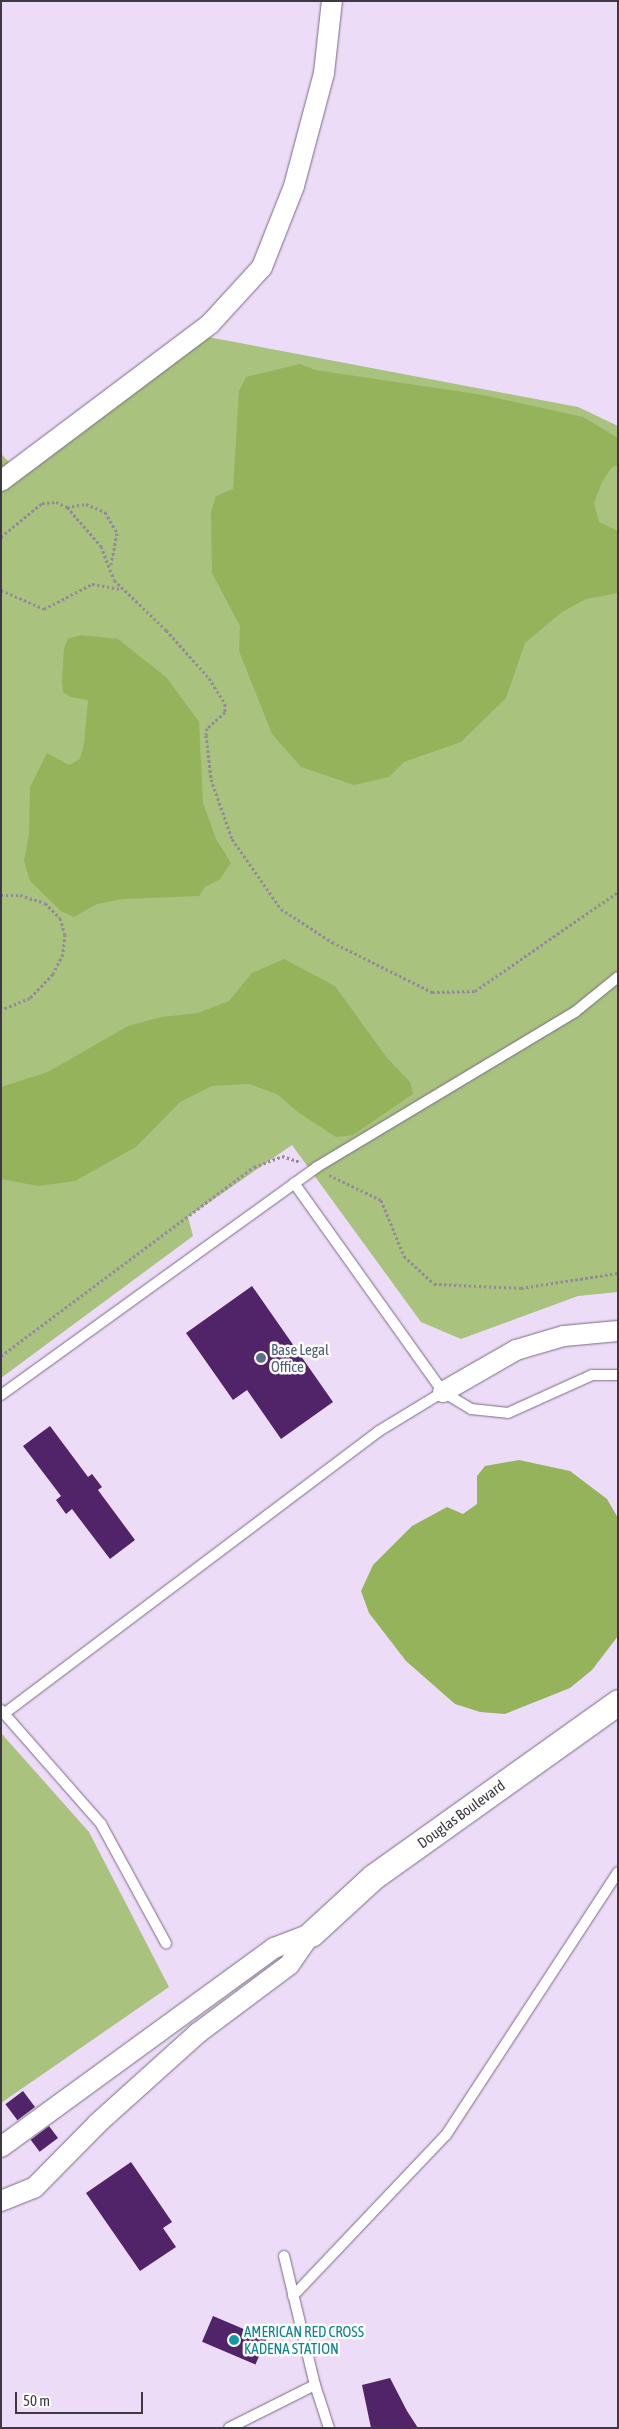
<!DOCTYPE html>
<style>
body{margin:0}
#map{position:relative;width:619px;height:2429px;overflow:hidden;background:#ecdcf7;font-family:"Asap Condensed",sans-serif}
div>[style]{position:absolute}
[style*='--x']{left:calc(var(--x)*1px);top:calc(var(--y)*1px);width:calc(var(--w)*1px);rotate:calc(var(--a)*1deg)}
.green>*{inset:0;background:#a9c27d}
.forest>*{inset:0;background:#95b35b}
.building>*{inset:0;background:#512368;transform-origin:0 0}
.path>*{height:3px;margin-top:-1.5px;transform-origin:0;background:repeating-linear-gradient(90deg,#958a9c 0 2.5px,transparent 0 5px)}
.roads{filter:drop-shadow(0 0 1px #796b82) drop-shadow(0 0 1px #796b82)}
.service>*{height:10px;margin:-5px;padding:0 5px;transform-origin:5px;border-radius:5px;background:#fff}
.minor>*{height:20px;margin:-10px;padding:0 10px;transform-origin:10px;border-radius:10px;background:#fff}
.tertiary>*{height:25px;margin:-12.5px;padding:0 12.5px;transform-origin:12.5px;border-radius:12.5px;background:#fff}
.dots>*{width:14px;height:14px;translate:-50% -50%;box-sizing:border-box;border:2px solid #fff;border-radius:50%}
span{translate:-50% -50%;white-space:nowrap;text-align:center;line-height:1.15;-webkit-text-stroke:5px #fff;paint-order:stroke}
.service-label{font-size:15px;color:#4e5e75}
.left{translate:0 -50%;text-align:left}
.street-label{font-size:15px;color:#3e3842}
.culture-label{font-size:15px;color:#0d838f}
.frame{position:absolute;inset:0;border:2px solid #3e3842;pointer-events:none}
.scale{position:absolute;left:15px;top:2392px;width:128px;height:22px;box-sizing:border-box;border:2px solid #3e3842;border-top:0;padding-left:6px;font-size:15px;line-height:18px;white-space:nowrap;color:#3e3842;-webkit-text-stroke:4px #fff;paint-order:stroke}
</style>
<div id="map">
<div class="green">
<div style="clip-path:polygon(208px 337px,578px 407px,618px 426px,618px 1292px,578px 1296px,461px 1339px,421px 1322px,292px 1145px,188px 1217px,193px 1236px,1px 1378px,1px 454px,22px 475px)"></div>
<div style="clip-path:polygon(1px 1733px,89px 1832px,169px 1987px,1px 2103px)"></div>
</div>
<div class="forest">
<div style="clip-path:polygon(300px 364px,315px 370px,483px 395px,583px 417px,618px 438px,618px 465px,612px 467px,602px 482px,594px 503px,599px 522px,618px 531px,618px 593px,586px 599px,562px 612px,525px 643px,506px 698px,461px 742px,404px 762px,389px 777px,354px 785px,301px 767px,272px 734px,239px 651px,240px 626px,212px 573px,211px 512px,216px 496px,233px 489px,239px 391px,246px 377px)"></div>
<div style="clip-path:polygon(81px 635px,118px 639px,167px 678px,199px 722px,203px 803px,216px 839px,231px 863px,220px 879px,205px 887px,199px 896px,123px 899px,97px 904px,74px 917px,61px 911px,30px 881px,24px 861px,29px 834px,30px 787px,47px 753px,69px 765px,80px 759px,84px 744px,88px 700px,70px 697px,63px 692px,62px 681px,64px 648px,68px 639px)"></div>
<div style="clip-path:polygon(284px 959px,335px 986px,387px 1058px,410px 1082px,413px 1094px,353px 1135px,336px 1137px,299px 1113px,277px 1094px,249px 1084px,212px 1086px,180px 1102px,136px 1147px,75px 1181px,38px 1186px,1px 1179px,1px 1087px,48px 1072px,128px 1026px,162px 1017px,198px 1013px,229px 1001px,252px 973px)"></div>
<div style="clip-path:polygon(519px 1460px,570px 1471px,607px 1499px,618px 1518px,618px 1636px,592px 1670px,570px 1688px,505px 1714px,480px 1712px,455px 1704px,406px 1661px,369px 1613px,361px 1591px,373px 1565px,412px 1526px,447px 1507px,463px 1514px,477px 1504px,477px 1476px,485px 1466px)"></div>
</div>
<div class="building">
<div style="clip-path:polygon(252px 1286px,333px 1402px,281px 1439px,247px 1390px,233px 1400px,186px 1333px)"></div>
<div style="clip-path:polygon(50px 1426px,88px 1477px,92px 1474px,102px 1487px,98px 1490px,135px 1540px,110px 1559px,72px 1509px,66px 1514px,56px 1500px,61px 1496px,23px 1446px)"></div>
<div style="left:23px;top:2091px;width:20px;height:22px;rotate:53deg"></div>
<div style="left:49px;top:2126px;width:15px;height:23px;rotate:53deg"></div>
<div style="clip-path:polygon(131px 2162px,172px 2222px,163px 2228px,176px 2247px,140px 2271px,86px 2193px)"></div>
<div style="left:213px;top:2316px;width:58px;height:28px;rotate:23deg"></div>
<div style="clip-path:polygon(390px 2378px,407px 2411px,418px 2428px,371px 2428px,362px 2385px)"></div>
</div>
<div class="path">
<div style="--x:67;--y:507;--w:19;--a:-9"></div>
<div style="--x:86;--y:504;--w:21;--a:23"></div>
<div style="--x:105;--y:512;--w:24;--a:60"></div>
<div style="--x:117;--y:533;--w:32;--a:101"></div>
<div style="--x:1;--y:537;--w:53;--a:-39.7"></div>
<div style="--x:42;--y:503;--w:14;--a:-4"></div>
<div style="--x:56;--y:502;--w:12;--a:24"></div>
<div style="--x:67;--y:507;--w:52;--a:48.9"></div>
<div style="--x:101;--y:546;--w:36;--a:69"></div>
<div style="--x:114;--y:580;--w:72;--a:43.9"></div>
<div style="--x:166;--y:630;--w:64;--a:48.1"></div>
<div style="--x:209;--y:678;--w:31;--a:58"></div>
<div style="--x:225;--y:704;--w:8;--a:90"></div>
<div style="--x:225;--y:712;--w:24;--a:138"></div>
<div style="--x:207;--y:728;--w:7;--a:98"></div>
<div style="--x:206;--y:735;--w:44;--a:83.5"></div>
<div style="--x:211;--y:779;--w:64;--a:70.7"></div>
<div style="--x:232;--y:839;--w:85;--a:55"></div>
<div style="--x:281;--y:909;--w:61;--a:32.9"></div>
<div style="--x:332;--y:942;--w:112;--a:26.6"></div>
<div style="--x:432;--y:992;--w:43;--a:-1.3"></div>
<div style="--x:475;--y:991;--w:174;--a:-34.7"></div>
<div style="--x:1;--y:590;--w:47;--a:23.8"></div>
<div style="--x:44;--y:609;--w:54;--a:-27.5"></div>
<div style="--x:92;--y:584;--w:29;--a:10"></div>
<div style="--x:1;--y:895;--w:19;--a:0"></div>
<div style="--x:20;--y:895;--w:26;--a:18"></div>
<div style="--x:45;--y:903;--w:21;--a:45"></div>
<div style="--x:60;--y:918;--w:17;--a:73"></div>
<div style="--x:65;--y:934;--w:20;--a:96"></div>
<div style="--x:63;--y:954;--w:22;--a:117"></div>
<div style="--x:53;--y:974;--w:33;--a:134"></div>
<div style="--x:30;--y:998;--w:31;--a:158"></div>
<div style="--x:329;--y:1175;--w:58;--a:25.7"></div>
<div style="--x:381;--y:1200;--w:61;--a:67.7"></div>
<div style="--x:404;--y:1256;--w:41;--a:43"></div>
<div style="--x:434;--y:1284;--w:87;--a:2.6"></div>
<div style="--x:521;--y:1288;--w:98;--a:-8.8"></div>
<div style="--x:1;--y:1356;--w:316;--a:-36.8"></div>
<div style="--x:254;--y:1167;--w:30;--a:-21"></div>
<div style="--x:282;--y:1156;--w:20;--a:18"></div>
</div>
<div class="roads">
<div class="service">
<div style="--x:294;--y:1183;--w:257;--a:54.5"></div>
<div style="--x:443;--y:1392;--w:33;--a:31"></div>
<div style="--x:471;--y:1409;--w:37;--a:6"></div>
<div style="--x:508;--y:1413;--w:92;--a:-24.3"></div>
<div style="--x:592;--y:1375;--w:26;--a:0"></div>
<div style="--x:1;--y:1395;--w:390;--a:-35.8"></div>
<div style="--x:317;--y:1167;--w:301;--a:-31"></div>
<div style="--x:575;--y:1012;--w:55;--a:-39.1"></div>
<div style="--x:1;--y:1710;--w:152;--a:48.7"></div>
<div style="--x:101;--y:1824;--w:136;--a:61.4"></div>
<div style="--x:5;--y:1713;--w:468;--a:-37"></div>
<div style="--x:379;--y:1431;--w:75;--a:-31.4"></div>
<div style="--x:284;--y:2256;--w:133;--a:76.5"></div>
<div style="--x:315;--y:2385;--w:45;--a:72"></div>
<div style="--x:293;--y:2296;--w:222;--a:-46.5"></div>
<div style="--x:446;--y:2135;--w:314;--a:-56.8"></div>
<div style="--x:229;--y:2428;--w:96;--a:-26.6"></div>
</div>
<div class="minor">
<div style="--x:1;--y:481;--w:261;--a:-36.9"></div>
<div style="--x:210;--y:324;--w:77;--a:-47.6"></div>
<div style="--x:262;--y:267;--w:87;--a:-68.4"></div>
<div style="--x:294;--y:186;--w:117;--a:-75.1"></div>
<div style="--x:324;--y:73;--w:72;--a:-83.7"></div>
<div style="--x:443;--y:1392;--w:84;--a:-29.9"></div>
<div style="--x:516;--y:1350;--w:50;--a:-16.3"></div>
<div style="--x:564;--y:1336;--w:54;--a:-5.3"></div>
<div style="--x:1;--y:2147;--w:338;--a:-36.1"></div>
<div style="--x:274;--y:1948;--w:40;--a:-21"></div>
<div style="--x:1;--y:2201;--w:35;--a:-22"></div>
<div style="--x:34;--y:2188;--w:91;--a:-45.4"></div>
<div style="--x:98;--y:2123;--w:135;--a:-42"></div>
<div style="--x:198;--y:2033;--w:114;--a:-36.8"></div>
<div style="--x:289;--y:1965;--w:38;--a:-55"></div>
</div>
<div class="tertiary">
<div style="--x:311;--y:1934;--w:84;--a:-42.6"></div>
<div style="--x:373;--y:1877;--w:301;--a:-35.5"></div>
</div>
</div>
<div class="dots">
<div style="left:261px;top:1358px;background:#5c6f8a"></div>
<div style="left:234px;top:2340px;background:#0f9aa8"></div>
</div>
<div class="service-label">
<span class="left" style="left:271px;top:1358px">Base Legal<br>Office</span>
</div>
<div class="street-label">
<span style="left:461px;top:1814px;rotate:-36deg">Douglas Boulevard</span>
</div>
<div class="culture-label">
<span class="left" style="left:244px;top:2340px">AMERICAN RED CROSS<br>KADENA STATION</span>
</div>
<div class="frame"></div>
<div class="scale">50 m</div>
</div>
